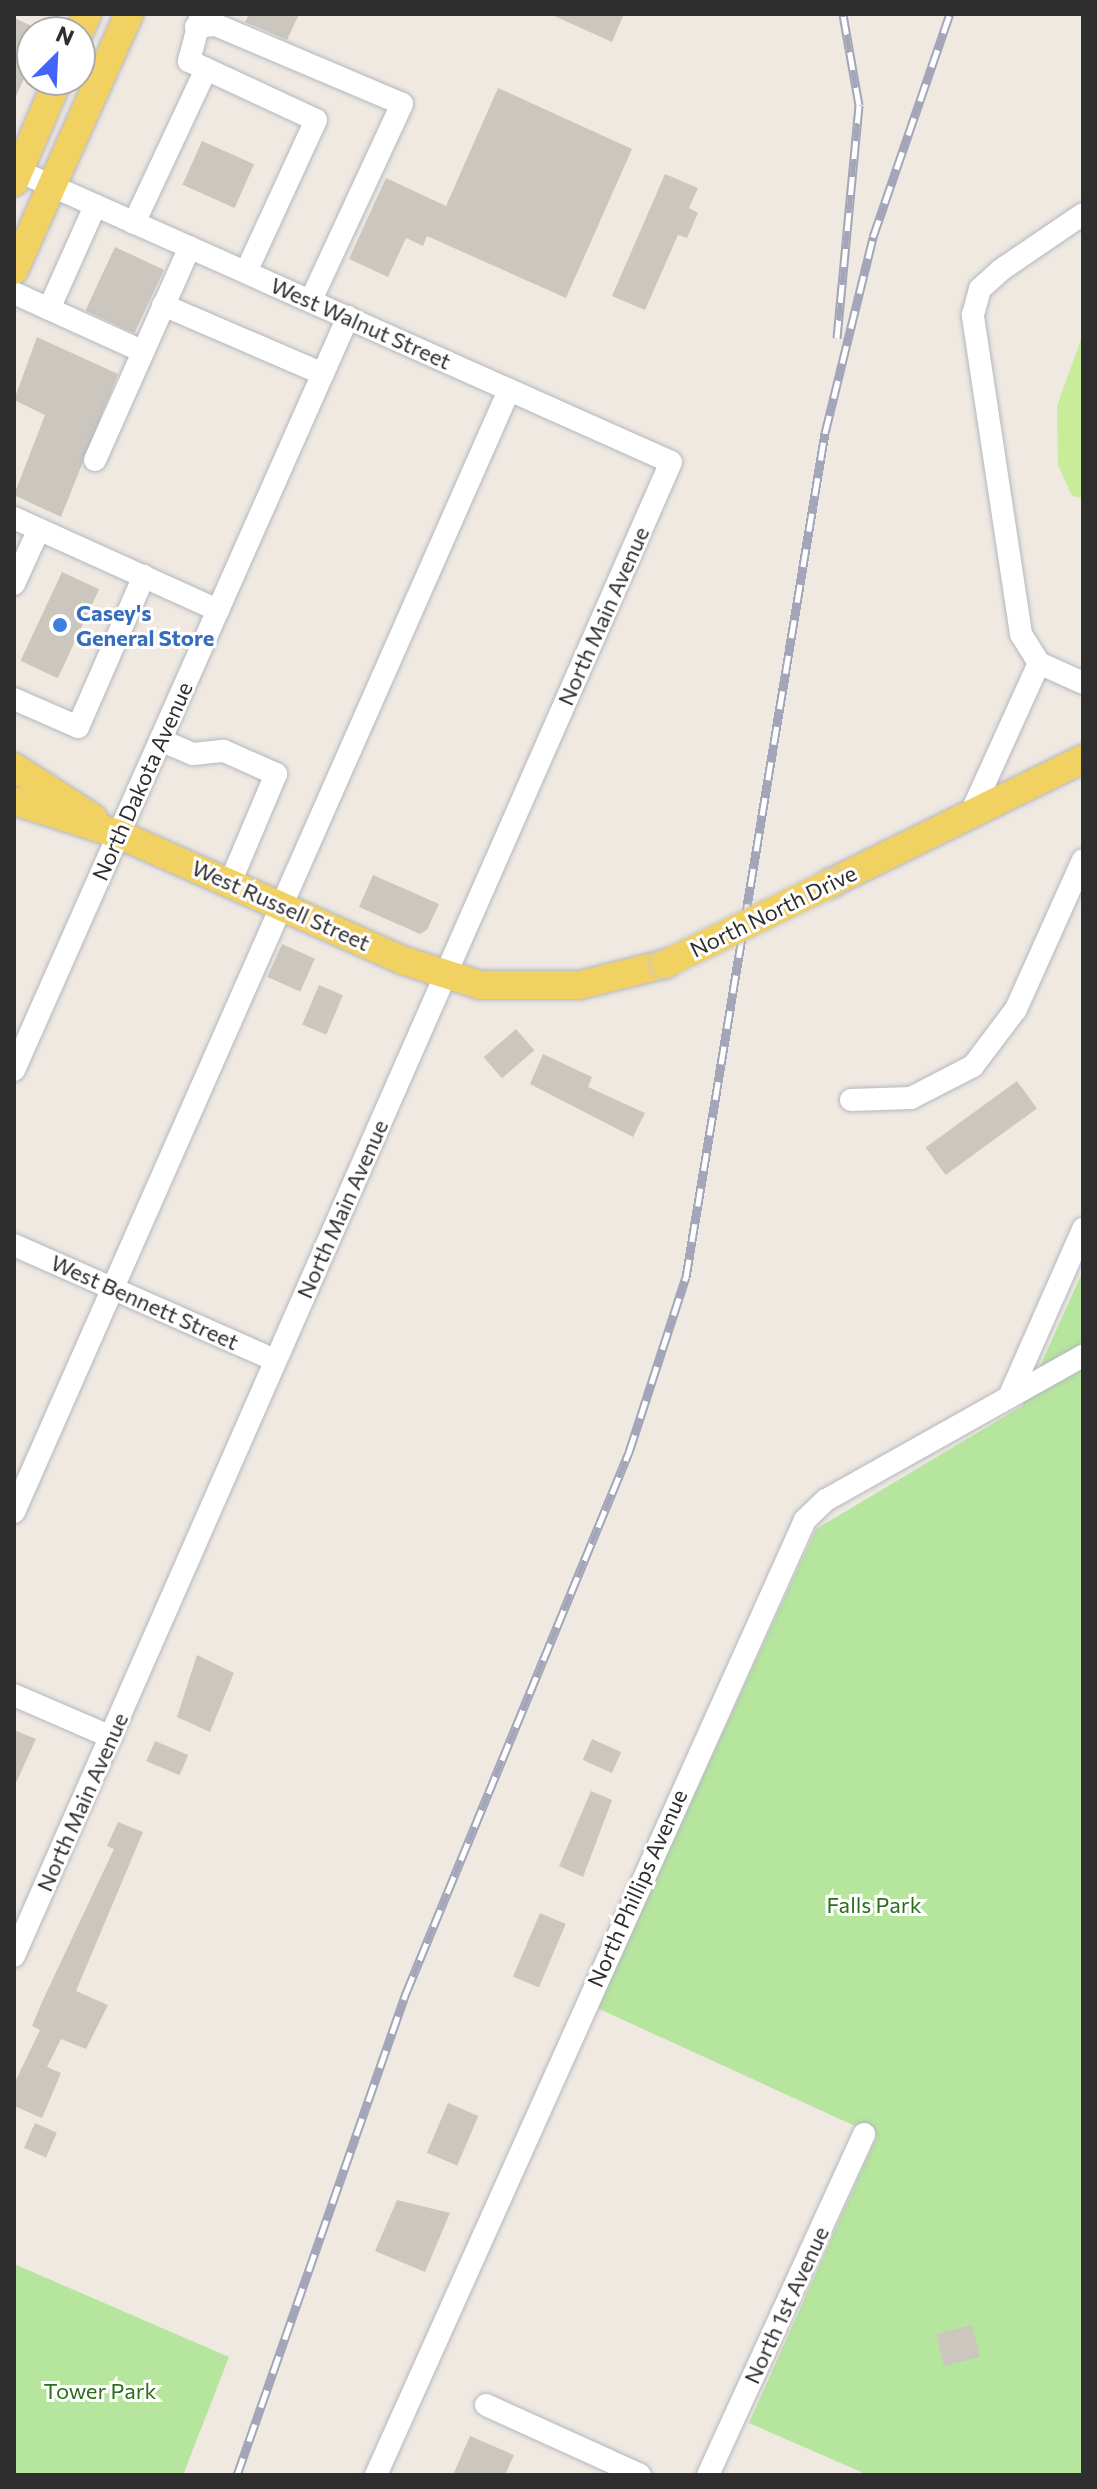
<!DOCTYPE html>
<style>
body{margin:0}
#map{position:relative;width:1097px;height:2489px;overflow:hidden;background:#efe9e1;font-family:Commissioner,sans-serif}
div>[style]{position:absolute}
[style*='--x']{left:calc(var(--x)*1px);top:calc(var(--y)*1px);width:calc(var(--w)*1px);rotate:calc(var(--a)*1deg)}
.green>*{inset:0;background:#b6e59e}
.pitch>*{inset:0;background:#c9ec9a}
.building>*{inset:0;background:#cbc7bf;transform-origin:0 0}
.roads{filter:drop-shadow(0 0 2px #b4b7c1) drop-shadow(0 0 2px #b4b7c1)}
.minor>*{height:22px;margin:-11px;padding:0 11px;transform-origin:11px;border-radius:11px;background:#fff}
.major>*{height:28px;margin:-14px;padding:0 14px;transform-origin:14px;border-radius:14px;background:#f2d163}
.rail>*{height:9px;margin-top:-4.5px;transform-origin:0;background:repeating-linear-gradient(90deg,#fff 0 18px,#a3a6b8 0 36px);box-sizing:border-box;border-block:2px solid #a3a6b8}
.bridges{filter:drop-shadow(0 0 2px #c9c9c9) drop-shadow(0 0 2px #c9c9c9)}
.major-bridge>*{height:28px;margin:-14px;padding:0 14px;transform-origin:14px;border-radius:14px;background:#f2d163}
.dots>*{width:22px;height:22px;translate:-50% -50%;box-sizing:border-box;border:4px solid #fff;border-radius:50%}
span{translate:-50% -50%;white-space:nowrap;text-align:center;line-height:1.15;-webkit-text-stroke:6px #fff;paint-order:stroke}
.street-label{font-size:22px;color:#2e2e2e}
.shop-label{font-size:22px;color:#366cbe;font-weight:700}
.left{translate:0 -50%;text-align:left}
.park-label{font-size:22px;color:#2c6e1b}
.frame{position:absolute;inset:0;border:16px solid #2e2e2e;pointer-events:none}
.north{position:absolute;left:16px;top:16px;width:80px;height:80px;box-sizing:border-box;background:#fff;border:2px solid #ababab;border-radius:50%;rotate:24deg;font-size:22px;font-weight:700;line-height:32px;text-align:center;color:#2e2e2e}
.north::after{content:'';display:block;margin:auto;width:28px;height:36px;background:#4264fb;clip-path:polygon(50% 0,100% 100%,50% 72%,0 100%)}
</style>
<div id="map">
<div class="green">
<div style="clip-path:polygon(1083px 1271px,1083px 2475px,868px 2475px,749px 2423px,877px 2136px,597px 2008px,816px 1529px,1022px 1406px)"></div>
<div style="clip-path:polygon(14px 2264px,229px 2357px,183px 2475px,14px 2475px)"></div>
</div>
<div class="pitch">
<div style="clip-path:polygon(1083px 334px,1083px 498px,1072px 496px,1058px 465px,1057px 406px)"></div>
</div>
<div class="building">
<div style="clip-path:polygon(249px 14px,299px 14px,287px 40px,245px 22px)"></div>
<div style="clip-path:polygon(550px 14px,624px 14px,612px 42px)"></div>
<div style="clip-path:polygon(14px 18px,32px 26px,32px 61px,14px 101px)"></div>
<div style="clip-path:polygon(498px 88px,632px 149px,566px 298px,427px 236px,423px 246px,406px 238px,388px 277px,349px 259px,386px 178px,446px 206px)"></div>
<div style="left:202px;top:141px;width:57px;height:48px;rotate:24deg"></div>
<div style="clip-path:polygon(665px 174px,698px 188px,689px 208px,698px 213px,687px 238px,678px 235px,645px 310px,612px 296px)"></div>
<div style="left:115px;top:247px;width:54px;height:70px;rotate:25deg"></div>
<div style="clip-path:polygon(37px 337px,118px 374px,61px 517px,14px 495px,45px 415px,14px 400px)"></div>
<div style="left:62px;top:572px;width:41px;height:98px;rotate:25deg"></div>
<div style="clip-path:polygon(373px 875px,439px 904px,427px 930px,420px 934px,359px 907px)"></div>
<div style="left:282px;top:944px;width:36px;height:36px;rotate:24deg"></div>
<div style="left:319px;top:985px;width:26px;height:43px;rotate:23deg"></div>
<div style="left:516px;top:1029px;width:28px;height:43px;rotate:49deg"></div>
<div style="clip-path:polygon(543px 1054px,592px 1077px,588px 1087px,645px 1113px,633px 1137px,530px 1084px)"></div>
<div style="left:1017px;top:1081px;width:34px;height:113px;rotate:54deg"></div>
<div style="clip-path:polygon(197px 1655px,234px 1673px,210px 1732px,177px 1717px)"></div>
<div style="clip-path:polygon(14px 1730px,36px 1739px,14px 1787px)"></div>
<div style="left:592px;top:1739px;width:32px;height:23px;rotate:24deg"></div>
<div style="left:155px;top:1741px;width:36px;height:22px;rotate:23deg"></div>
<div style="clip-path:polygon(591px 1791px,612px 1800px,583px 1877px,559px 1866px)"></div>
<div style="clip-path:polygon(118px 1822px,143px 1832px,76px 1991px,108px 2005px,86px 2049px,61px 2039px,47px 2067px,61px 2073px,42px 2118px,14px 2106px,14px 2084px,40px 2030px,32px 2026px,42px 2002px,114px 1849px,107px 1846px)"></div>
<div style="left:540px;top:1913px;width:28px;height:69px;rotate:23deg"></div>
<div style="left:448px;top:2103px;width:33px;height:54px;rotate:23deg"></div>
<div style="left:35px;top:2123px;width:24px;height:27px;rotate:24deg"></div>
<div style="clip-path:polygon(397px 2200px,450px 2213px,425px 2272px,375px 2251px)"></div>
<div style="left:972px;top:2325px;width:33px;height:37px;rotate:76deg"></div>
<div style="clip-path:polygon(470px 2436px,514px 2455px,505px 2475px,453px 2475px)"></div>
</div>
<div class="roads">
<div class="minor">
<div style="--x:201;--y:15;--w:48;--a:104.6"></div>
<div style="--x:189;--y:61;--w:140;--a:24.9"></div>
<div style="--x:316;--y:120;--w:167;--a:114.7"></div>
<div style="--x:196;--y:27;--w:20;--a:-6"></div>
<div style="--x:216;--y:25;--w:202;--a:23"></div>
<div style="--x:402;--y:104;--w:216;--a:114.9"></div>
<div style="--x:14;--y:169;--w:719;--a:24.04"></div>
<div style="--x:671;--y:462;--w:1632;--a:113.74"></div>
<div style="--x:134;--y:223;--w:170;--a:-64.9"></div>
<div style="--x:14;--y:293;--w:141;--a:24.4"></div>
<div style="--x:163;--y:305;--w:174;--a:23.3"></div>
<div style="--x:49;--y:309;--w:113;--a:-65.9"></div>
<div style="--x:95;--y:460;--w:233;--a:-66"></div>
<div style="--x:14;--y:518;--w:224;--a:24.3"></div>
<div style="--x:14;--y:584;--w:60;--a:-65.6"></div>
<div style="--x:1039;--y:663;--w:34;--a:-122"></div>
<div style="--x:1021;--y:634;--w:323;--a:-98.6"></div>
<div style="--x:973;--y:315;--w:27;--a:-75"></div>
<div style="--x:980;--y:289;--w:28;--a:-42"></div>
<div style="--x:1001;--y:270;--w:99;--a:-34.3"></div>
<div style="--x:1039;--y:663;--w:48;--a:24.4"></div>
<div style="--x:14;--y:699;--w:70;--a:23.6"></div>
<div style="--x:78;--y:727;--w:165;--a:-66.4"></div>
<div style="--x:160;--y:740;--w:36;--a:23"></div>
<div style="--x:193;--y:754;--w:31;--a:-6"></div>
<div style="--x:224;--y:751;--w:57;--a:23.9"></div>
<div style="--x:276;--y:774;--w:118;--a:112.9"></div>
<div style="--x:971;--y:813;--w:165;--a:-65.6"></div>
<div style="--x:14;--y:1070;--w:824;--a:-66.08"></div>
<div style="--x:851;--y:1100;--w:60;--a:-1.9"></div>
<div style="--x:911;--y:1098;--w:70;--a:-27.3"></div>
<div style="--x:973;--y:1066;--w:71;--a:-53"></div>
<div style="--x:1016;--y:1009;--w:163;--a:-65.8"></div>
<div style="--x:14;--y:1245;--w:285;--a:23.8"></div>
<div style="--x:1009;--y:1397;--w:184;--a:-66.2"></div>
<div style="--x:14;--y:1512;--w:1226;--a:-66.19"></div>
<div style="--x:14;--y:1695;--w:106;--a:23.4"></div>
<div style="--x:486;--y:2405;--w:169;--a:24.4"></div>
<div style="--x:376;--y:2475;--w:1047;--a:-65.81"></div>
<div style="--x:805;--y:1520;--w:29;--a:-44"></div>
<div style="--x:826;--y:1500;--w:295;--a:-29.3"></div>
<div style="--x:708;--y:2475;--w:375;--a:-65.4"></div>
</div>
<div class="major">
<div style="--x:79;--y:32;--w:20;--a:-66"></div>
<div style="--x:14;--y:182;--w:111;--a:-66.7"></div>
<div style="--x:14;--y:270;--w:281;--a:-65.8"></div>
<div style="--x:14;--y:767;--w:94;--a:32.8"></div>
<div style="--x:14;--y:801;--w:109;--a:17.6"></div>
<div style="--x:118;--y:834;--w:314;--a:23.9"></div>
<div style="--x:405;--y:961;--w:79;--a:17.7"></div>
<div style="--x:480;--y:985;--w:100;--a:0"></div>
<div style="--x:580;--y:985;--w:88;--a:-13.9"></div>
<div style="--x:831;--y:883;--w:281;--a:-26.2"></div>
</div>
</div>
<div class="rail">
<div style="--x:837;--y:338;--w:234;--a:-84.6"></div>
<div style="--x:859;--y:105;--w:92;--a:-100"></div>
<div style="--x:237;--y:2475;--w:511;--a:-70.68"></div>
<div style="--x:406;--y:1993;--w:585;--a:-67.6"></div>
<div style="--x:629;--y:1452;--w:184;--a:-72"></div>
<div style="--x:686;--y:1277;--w:855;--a:-80.65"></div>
<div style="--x:825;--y:433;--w:202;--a:-76.2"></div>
<div style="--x:873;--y:237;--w:236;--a:-71"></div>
</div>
<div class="bridges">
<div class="major-bridge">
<div style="--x:665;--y:964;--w:185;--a:-26"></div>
</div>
</div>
<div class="dots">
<div style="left:60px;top:625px;background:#3f7fe0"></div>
</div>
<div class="street-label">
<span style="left:361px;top:323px;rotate:24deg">West Walnut Street</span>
<span style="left:603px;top:616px;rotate:-66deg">North Main Avenue</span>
<span style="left:142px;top:781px;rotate:-66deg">North Dakota Avenue</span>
<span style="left:281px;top:905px;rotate:24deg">West Russell Street</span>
<span style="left:773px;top:911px;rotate:-26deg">North North Drive</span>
<span style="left:342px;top:1209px;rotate:-66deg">North Main Avenue</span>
<span style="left:145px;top:1302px;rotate:24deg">West Bennett Street</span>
<span style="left:82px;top:1802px;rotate:-66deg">North Main Avenue</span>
<span style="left:637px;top:1888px;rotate:-66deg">North Phillips Avenue</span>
<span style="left:786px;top:2305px;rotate:-65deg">North 1st Avenue</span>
</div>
<div class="shop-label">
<span class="left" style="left:76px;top:625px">Casey's<br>General Store</span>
</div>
<div class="park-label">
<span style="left:874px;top:1905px">Falls Park</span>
<span style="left:100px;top:2391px">Tower Park</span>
</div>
<div class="frame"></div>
<div class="north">N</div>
</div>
